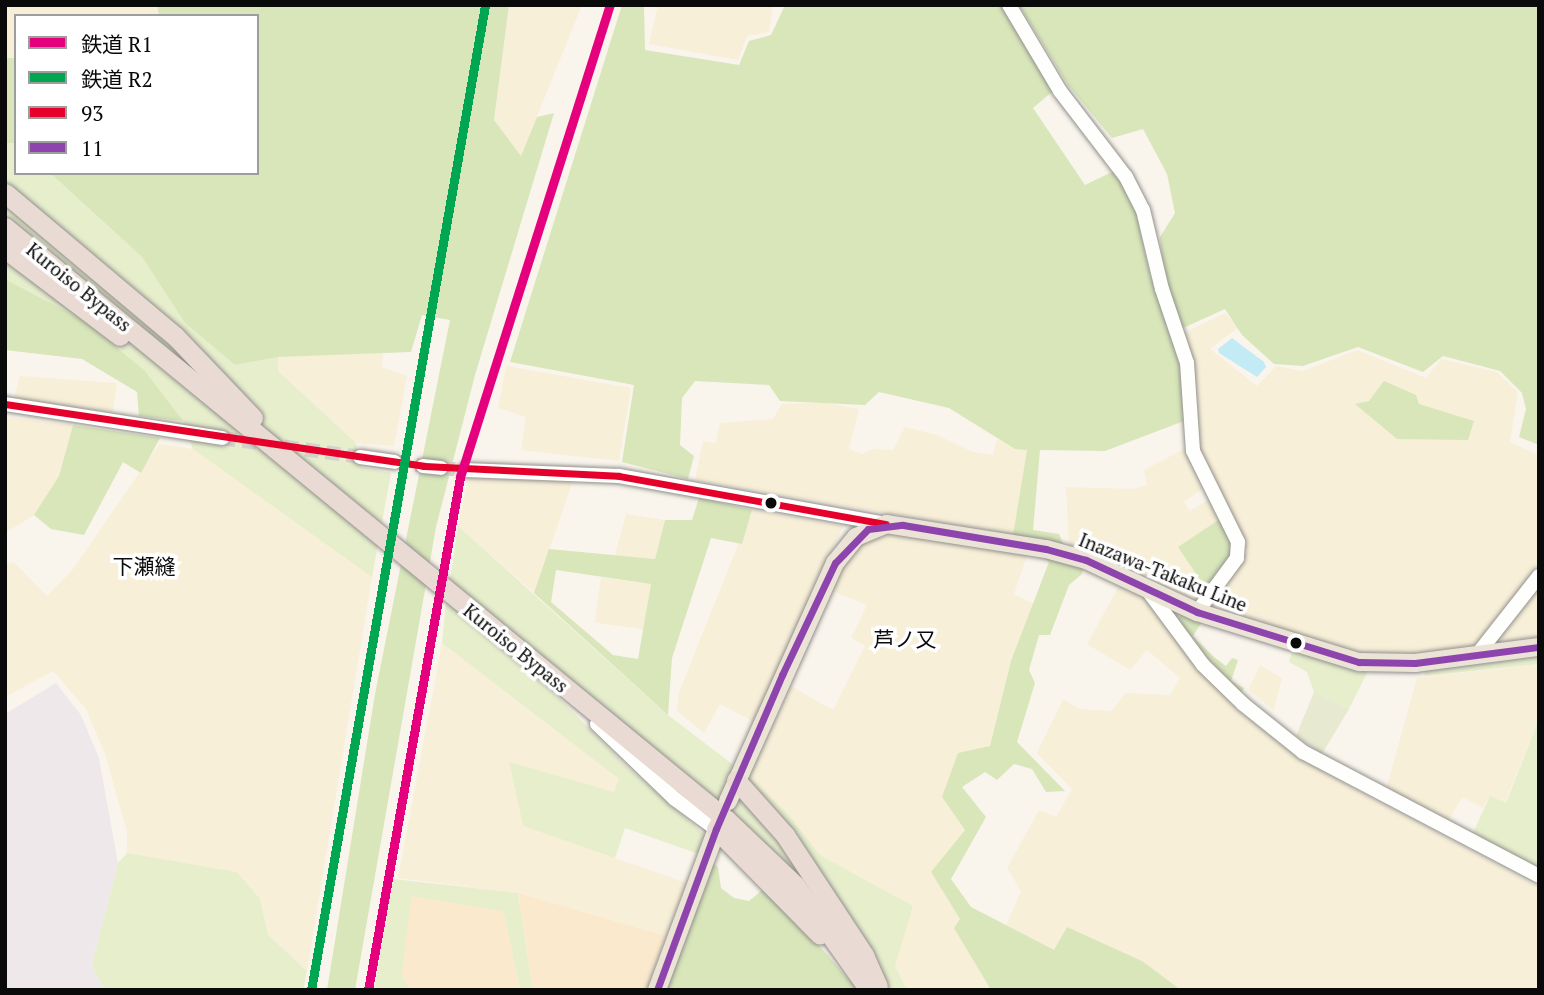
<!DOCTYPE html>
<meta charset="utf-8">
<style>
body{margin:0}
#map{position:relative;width:1544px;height:995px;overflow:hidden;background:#f9f5ed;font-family:"PT Serif","Noto Sans JP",serif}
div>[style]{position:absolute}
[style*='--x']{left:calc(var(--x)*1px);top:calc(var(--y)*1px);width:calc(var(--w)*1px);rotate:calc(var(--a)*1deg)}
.industrial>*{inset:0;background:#efe8eb}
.farmland>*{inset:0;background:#f7efd8;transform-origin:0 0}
.green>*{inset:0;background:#e6eecc}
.forest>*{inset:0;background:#d8e6ba;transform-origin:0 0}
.sand>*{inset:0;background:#fbe9cd}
.cemetery>*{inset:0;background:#e7e9d1}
.water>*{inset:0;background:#c2ebf5}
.minor-tunnel>*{height:14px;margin-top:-7px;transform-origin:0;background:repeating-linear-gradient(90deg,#d5d2cb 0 14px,transparent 0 21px)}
.roads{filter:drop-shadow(0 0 2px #92908c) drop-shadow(0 0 2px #92908c)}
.minor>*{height:14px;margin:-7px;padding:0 7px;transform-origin:7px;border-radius:7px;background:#fefefc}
.major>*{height:18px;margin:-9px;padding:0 9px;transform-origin:9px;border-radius:9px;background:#ebe3d6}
.highway>*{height:19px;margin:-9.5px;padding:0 9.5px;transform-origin:9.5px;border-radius:9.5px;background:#e9dad3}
.bus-1>*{height:7px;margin:-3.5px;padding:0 3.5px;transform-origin:3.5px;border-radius:3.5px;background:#e4002b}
.bus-2>*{height:7px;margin:-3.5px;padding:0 3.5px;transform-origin:3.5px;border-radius:3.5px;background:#8e44ad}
.rail-1>*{height:9px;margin:-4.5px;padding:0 4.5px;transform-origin:4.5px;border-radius:4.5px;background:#e5007d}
.rail-2>*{height:9px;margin:-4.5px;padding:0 4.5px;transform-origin:4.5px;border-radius:4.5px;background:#00a651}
.dots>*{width:19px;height:19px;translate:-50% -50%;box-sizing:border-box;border:4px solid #fff;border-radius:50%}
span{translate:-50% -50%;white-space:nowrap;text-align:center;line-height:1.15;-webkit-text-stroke:7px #fff;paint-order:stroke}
.street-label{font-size:19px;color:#0a0a0a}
.neighbourhood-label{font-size:21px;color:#0a0a0a}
.frame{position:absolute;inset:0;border:7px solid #0a0a0a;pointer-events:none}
.legend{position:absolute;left:14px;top:14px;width:245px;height:161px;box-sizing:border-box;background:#fff;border:2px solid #9d9d9d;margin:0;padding:9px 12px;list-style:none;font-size:21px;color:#0a0a0a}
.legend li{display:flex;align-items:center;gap:14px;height:35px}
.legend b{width:35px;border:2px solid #9d9d9d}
</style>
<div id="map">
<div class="industrial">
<div style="clip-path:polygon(56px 683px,81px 715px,99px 758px,118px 863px,92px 965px,104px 990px,5px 990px,5px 714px)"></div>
</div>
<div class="farmland">
<div style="clip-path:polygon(5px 5px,157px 5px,159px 16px,16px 16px,16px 58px,5px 60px)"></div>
<div style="clip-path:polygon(509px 5px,582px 5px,521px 156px,494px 120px)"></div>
<div style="clip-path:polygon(658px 5px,773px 5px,769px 32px,747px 36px,738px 60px,649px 44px)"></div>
<div style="clip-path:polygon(evenodd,1225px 313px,1239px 327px,1210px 349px,1257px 386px,1276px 366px,1303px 371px,1357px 350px,1426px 378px,1441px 359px,1497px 372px,1518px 392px,1510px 442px,1539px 455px,1539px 643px,1413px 658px,1350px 654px,1210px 611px,1248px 551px,1198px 452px,1182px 334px,1225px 313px,1362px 400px,1418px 404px,1473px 421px,1362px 400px)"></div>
<div style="clip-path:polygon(383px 353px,382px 367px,407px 376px,394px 446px,356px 443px,278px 371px,278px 357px)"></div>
<div style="clip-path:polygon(506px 366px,631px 388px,619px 461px,521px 450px,526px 417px,498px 408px)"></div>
<div style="clip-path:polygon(20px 376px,117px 383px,113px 412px,14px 399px)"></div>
<div style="clip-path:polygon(825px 403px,859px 409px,849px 449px,862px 454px,873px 449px,893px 450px,905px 427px,937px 435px,973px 452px,993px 455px,997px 439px,1015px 449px,1027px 449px,1013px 535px,695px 480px,703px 441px,716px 443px,720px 423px,773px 419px,782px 404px)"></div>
<div style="clip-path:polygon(5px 417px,73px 425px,59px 476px,34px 515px,5px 533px)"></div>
<div style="clip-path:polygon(159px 444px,193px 449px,229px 470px,372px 577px,307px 971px,268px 935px,260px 899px,237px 872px,127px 853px,127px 832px,105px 754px,86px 709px,53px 671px,5px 697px,5px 564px,14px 562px,47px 596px,73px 569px)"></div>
<div style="clip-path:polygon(1184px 449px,1202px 489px,1184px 502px,1190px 511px,1208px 500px,1220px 519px,1207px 590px,1198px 602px,1172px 597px,1069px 549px,1066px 487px,1132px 489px,1147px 485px,1144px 470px)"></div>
<div style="clip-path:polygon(468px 478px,574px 478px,534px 593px,458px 526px)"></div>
<div style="clip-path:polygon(752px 510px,843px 526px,754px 722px,720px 704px,704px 733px,677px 711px,679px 692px)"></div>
<div style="clip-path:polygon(626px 514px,665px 520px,655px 559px,615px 555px)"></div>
<div style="clip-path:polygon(889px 530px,1028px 552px,1014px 594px,1036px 605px,1011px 661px,990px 746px,942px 797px,965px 830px,931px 872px,960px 919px,955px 929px,991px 990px,907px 990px,895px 966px,913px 906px,820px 855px,789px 815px,749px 777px,791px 686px,833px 710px,865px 646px,851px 638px,867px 605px,830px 590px,849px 554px,864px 540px)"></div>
<div style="left:601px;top:577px;width:50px;height:46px;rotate:8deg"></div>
<div style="clip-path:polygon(1120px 584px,1145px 597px,1189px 659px,1242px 714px,1328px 775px,1539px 887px,1539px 990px,1181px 990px,1142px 961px,1067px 927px,1054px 951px,1006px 925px,1021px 891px,1007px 868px,1039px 810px,1056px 817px,1072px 789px,1037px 753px,1063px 699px,1079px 709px,1111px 711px,1126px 693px,1170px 695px,1180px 678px,1147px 650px,1130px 670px,1087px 644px)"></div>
<div style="clip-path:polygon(442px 643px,619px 779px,615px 793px,509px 763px,523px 826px,687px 883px,666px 936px,518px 893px,398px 878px)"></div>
<div style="clip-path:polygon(1539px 664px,1539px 719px,1505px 803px,1490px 796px,1483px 808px,1462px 797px,1448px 822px,1386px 789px,1417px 678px)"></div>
<div style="clip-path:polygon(1260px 665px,1282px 678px,1274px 710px,1248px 690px)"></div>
</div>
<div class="green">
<div style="clip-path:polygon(5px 139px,16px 143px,16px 173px,50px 173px,142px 257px,185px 323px,235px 365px,278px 357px,278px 371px,356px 443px,362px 467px,391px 473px,372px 577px,193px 449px,183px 421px,81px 319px,5px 279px)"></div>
<div style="clip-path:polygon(458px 526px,668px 715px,749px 777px,789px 815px,820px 855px,913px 906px,895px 966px,907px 990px,878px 990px,856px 952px,450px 580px)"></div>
<div style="clip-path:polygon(446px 602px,561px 700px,625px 765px,706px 836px,699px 854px,625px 828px,615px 858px,523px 826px,509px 762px,614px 792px,619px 779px,442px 643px)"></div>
<div style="clip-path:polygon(1293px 649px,1369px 669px,1349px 709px,1314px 692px,1307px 672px,1289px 662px)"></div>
<div style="clip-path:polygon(1539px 654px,1539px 664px,1425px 676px,1424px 669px)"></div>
<div style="clip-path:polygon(1539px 719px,1539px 870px,1472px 835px,1490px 796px,1506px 803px)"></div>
<div style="clip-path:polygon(127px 853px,237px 872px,260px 899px,268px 935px,307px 971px,303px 990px,104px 990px,92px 965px,118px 863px)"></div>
<div style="clip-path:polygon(393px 879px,518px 893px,533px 990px,520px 990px,503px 911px,402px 976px,410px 990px,374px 990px)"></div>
</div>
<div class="forest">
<div style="clip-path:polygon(157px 5px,509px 5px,494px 120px,521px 156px,537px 117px,554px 113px,475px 375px,436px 527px,355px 990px,327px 990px,375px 694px,450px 320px,422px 315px,411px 352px,278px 357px,235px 365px,185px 323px,142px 257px,50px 173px,257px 173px,257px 16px,159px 16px)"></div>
<div style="clip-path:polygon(622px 5px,644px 5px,645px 50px,739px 65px,749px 41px,771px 35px,785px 5px,1003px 5px,1052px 92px,1033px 108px,1085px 185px,1114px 171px,1133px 198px,1150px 275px,1182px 365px,1184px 421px,1105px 451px,1040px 450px,1033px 530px,1059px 534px,1070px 561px,1083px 567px,1082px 574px,1069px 585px,1050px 635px,1039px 635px,1029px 670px,1035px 683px,1017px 742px,1065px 791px,1046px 792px,1032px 769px,1014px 764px,997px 780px,985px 772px,962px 787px,986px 817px,951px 879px,971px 907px,1054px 950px,1067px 927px,1142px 961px,1181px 990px,991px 990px,954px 928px,960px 919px,931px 872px,965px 830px,942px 797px,958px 753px,990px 746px,1011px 661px,1049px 562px,1013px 535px,1027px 450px,1015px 449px,949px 408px,879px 392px,865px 405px,780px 401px,769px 385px,695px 381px,682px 398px,680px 445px,694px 456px,688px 479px,622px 462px,634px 385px,510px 362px)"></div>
<div style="clip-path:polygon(1019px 5px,1539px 5px,1539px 445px,1519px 437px,1526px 409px,1522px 393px,1500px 371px,1443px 356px,1423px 372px,1358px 347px,1303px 366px,1274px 364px,1242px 335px,1225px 309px,1181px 329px,1164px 276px,1160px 237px,1175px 213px,1167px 174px,1143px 129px,1112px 138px,1068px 85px)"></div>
<div style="left:16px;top:58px;width:85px;height:11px;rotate:90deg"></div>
<div style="clip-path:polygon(5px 279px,81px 319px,144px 370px,183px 421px,139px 416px,137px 392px,82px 359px,5px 350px)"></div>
<div style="clip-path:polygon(1384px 381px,1416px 395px,1419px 404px,1474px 421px,1468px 440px,1397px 439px,1355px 404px,1369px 401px)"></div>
<div style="clip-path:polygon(73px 425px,160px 438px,141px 473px,123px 462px,84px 535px,51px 529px,34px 515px,59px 476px)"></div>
<div style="clip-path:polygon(evenodd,699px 498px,752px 510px,742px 544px,711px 538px,672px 658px,668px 715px,534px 593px,549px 549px,655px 559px,665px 520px,692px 520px,699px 498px,556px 570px,651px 584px,638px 659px,613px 655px,551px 602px,556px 570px)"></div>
<div style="clip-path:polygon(1220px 519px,1234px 549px,1230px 564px,1207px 590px,1178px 547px)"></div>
<div style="clip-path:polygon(1184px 612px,1204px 619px,1193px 636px,1214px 657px,1226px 666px,1232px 658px,1238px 660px,1231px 681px,1244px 688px,1241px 693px,1192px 642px,1177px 620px)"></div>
<div style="clip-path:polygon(709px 861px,718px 867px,721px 888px,734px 898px,749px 901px,767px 886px,858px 990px,661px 990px)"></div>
</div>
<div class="sand">
<div style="clip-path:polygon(518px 893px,666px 936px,647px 990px,533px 990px)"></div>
<div style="clip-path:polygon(411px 896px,503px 911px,520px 990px,410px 990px,402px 976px)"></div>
</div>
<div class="cemetery">
<div style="clip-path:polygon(1314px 692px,1349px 709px,1322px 754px,1296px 736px)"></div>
</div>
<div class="water">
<div style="clip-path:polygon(1232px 338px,1264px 362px,1266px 367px,1257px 377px,1219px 353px,1218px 349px)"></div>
</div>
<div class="minor-tunnel">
<div style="--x:222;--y:438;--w:139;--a:7.8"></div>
<div style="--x:395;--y:462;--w:28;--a:8"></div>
<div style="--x:441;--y:468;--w:24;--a:5"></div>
</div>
<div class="roads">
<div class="minor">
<div style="--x:1009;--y:5;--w:100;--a:59.3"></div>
<div style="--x:1060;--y:91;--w:108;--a:52.5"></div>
<div style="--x:1126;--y:177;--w:37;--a:63"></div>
<div style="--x:1143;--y:210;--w:81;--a:76.5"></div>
<div style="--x:1162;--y:289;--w:78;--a:71.3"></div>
<div style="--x:1187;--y:363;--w:88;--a:86.1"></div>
<div style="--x:1193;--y:451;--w:102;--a:63.7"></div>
<div style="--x:1238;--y:542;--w:16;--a:94"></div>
<div style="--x:1237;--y:558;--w:67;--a:126.5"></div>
<div style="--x:5;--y:404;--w:220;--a:8.9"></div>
<div style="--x:360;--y:457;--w:35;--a:8"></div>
<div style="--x:423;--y:466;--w:18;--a:6"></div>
<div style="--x:465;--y:470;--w:154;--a:2.2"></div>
<div style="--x:619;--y:476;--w:271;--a:10.2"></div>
<div style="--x:1149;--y:592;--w:91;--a:53.5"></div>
<div style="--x:1203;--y:665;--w:56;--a:44.3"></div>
<div style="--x:1243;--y:704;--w:77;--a:38.7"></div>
<div style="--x:1303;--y:752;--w:267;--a:27.7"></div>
<div style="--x:1476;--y:656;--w:102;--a:-51.8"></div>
<div style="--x:597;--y:724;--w:108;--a:43.9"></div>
<div style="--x:675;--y:799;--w:51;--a:36.2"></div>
</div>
<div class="major">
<div style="--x:728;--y:801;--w:261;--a:-65.8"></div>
<div style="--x:835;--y:563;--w:33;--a:-51"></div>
<div style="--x:856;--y:537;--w:33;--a:-23"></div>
<div style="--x:886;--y:524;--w:162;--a:8.9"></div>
<div style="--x:1046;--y:549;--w:41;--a:15.4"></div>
<div style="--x:1086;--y:560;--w:123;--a:25.1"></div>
<div style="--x:1197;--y:612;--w:170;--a:17.2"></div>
<div style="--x:1359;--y:662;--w:56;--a:1"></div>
<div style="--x:1415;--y:663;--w:125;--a:-7.4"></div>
<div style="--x:657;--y:990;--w:180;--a:-69.6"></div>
</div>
<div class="highway">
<div style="--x:5;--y:193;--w:222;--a:40.1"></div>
<div style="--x:175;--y:336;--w:113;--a:46.4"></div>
<div style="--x:5;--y:227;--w:934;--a:39.4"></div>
<div style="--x:727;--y:820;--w:94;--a:43.7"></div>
<div style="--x:795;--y:885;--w:128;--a:54.8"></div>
<div style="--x:5;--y:249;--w:144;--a:37.1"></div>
<div style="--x:736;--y:780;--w:74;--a:48.3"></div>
<div style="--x:785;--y:835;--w:144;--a:56.6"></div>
<div style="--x:864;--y:955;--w:34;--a:66"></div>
<div style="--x:716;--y:829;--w:148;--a:45.5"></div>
</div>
</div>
<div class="bus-1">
<div style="--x:5;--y:404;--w:423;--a:8.4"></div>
<div style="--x:423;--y:466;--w:196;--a:2.9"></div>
<div style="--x:619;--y:476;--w:271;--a:10.2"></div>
</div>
<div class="bus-2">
<div style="--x:657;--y:990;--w:171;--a:-69.9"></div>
<div style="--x:716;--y:829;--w:168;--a:-66.8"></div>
<div style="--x:782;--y:675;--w:124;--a:-64.7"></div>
<div style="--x:835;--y:563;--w:47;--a:-45.9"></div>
<div style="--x:868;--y:529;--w:35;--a:-7"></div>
<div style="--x:903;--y:525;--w:145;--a:9.5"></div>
<div style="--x:1046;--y:549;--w:41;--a:15.4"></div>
<div style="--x:1086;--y:560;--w:123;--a:25.1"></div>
<div style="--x:1197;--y:612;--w:170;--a:17.2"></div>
<div style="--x:1359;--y:662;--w:56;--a:1"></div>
<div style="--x:1415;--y:663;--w:125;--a:-7.4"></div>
</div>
<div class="rail-1">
<div style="--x:368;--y:990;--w:521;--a:-79.83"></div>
<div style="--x:460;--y:477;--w:495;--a:-72.4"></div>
</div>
<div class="rail-2">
<div style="--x:311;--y:990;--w:1000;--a:-79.98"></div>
</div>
<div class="dots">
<div style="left:771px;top:503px;background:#0a0a0a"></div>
<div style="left:1296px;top:643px;background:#0a0a0a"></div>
</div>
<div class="street-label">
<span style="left:79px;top:287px;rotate:39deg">Kuroiso Bypass</span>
<span style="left:1163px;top:572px;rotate:22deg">Inazawa-Takaku Line</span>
<span style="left:516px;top:648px;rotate:39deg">Kuroiso Bypass</span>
</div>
<div class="neighbourhood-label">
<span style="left:144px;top:566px">下瀬縫</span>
<span style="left:905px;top:639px">芦ノ又</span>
</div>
<div class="frame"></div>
<ul class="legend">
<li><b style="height:9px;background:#e5007d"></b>鉄道 R1</li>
<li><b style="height:9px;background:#00a651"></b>鉄道 R2</li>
<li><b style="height:9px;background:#e4002b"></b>93</li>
<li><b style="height:9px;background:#8e44ad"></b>11</li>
</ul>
</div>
